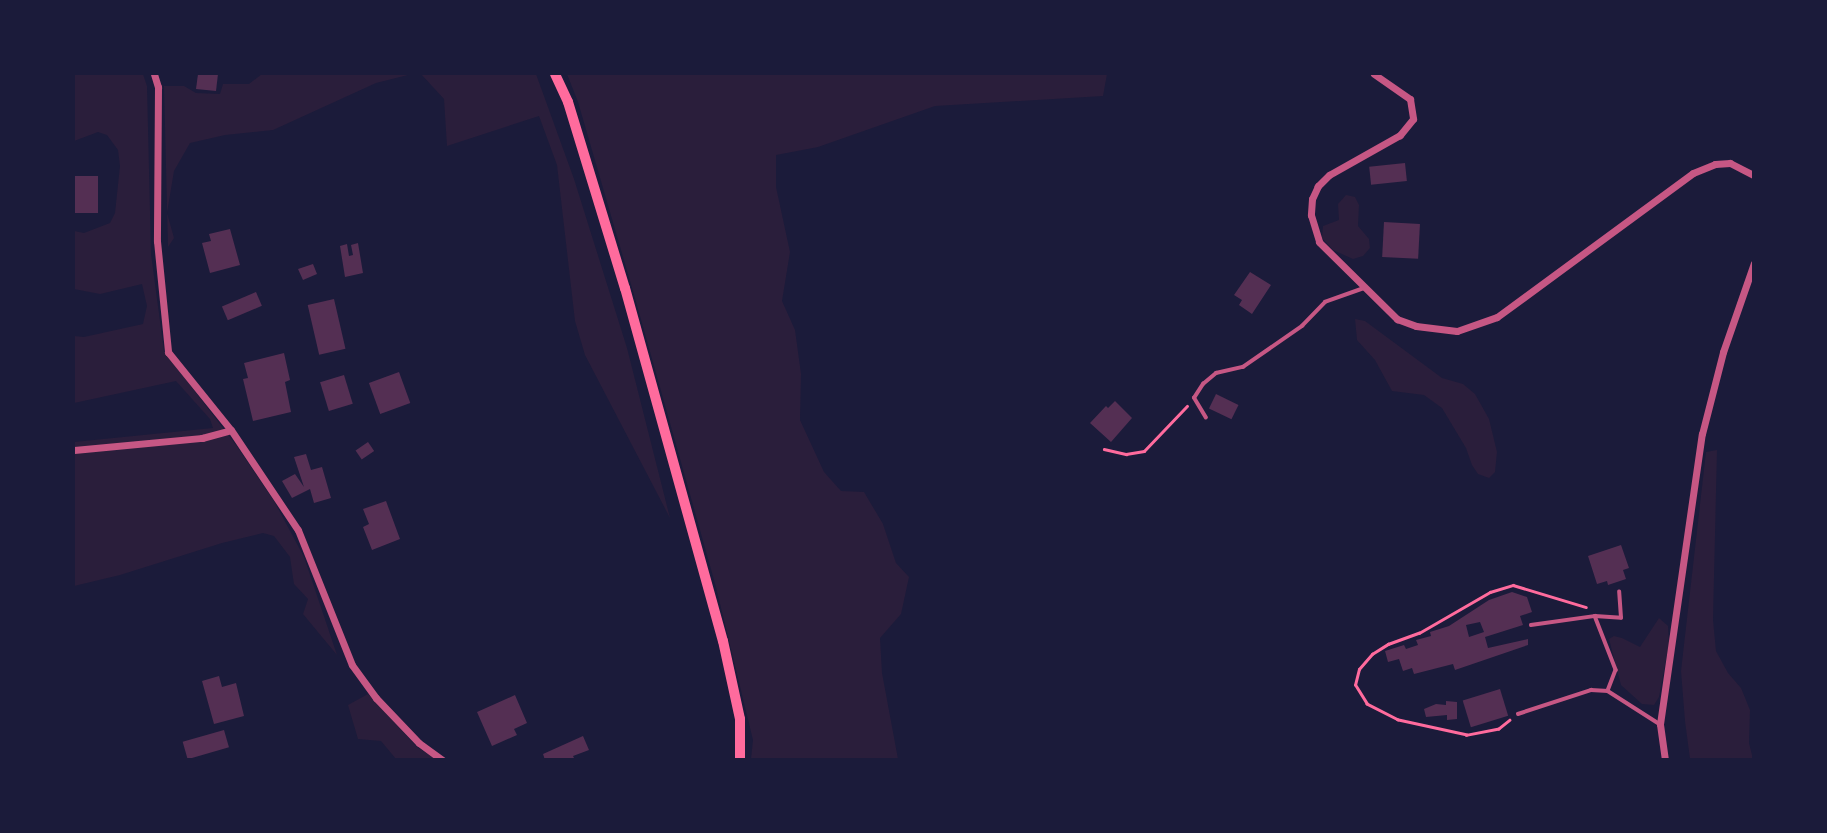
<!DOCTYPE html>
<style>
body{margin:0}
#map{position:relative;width:1827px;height:833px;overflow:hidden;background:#1b1b3a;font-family:Figtree,sans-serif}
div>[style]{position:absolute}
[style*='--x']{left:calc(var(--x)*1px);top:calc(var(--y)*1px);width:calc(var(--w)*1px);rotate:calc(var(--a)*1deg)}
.green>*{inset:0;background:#2a1e3b}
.building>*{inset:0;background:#542f53;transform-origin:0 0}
.path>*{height:2.5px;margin:-1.25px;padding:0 1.25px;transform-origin:1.25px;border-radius:1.25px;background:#ff6b9d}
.service>*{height:3.5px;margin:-1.75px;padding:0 1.75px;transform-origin:1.75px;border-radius:1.75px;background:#c65784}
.minor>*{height:7px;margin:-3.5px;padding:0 3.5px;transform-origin:3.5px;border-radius:3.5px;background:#c65784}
.primary>*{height:10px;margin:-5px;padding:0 5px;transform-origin:5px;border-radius:5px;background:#ff6b9d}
span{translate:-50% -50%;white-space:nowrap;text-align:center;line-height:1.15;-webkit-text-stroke:7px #1b1b3a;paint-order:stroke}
.frame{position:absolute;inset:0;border:75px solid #1b1b3a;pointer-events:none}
</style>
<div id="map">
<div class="green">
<div style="clip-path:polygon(74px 74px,143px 74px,147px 86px,151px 254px,164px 351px,236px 445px,274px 501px,304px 557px,337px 655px,303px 614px,308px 599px,294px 584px,290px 557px,274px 536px,263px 533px,222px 543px,120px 575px,74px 586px,74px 442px,213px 428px,210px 419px,176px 381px,74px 403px,74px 336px,84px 337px,143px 324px,147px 306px,142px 284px,100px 294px,74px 289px,74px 231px,84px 233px,110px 223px,115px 213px,120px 166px,118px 150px,107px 135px,98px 132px,74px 141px)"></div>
<div style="clip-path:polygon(262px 74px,412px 74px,376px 83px,273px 130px,225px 135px,190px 143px,174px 171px,167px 213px,174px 238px,168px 247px,164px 86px,184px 86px,196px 93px,220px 94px,223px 84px,249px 84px)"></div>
<div style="clip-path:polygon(421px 74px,536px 74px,574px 179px,627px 348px,670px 518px,585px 355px,575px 321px,557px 165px,539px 116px,447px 146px,444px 99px)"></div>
<div style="clip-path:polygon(567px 74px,1107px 74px,1103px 96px,935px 106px,818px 147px,776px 155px,776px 187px,790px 252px,782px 301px,795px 330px,801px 374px,800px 420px,824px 472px,841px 491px,864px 492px,883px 524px,896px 563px,909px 577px,901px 614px,880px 638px,882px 673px,898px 759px,751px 759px,753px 740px,716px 587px,635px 298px,578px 102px)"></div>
<div style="clip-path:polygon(1346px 195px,1355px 197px,1359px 205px,1358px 226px,1369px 239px,1370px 248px,1363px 256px,1353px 259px,1333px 250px,1322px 238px,1323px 226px,1339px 220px,1338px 204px)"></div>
<div style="clip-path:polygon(1355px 319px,1365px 321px,1442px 378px,1463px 384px,1475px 394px,1489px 419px,1497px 452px,1495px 472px,1489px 478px,1478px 474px,1472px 465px,1466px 448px,1442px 408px,1424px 395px,1392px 391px,1375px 360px,1357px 340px)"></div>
<div style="clip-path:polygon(1717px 450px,1713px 620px,1716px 651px,1728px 673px,1741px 688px,1750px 710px,1749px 743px,1753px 759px,1690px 759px,1685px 721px,1681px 671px,1706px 452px)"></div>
<div style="clip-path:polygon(1659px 618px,1668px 626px,1669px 644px,1659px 697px,1654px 705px,1642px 704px,1621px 685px,1609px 639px,1614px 636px,1622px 638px,1640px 647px)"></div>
<div style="clip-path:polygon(368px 694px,417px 747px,436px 759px,396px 759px,381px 741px,358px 739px,348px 705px)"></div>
</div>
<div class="building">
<div style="clip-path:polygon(198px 74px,218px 74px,216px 91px,196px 89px)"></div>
<div style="left:1405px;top:163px;width:18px;height:36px;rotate:84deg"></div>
<div style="left:74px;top:176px;width:24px;height:37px"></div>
<div style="left:1384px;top:222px;width:36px;height:35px;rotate:3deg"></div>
<div style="clip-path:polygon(230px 229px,240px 265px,210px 273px,202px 243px,211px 241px,209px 234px)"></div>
<div style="clip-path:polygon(358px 243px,363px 273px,345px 277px,340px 246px,347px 244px,349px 256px,353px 255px,351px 245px)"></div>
<div style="clip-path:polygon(313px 264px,317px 274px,303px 280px,298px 269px)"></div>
<div style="clip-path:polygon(1250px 272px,1271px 285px,1252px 314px,1239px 305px,1242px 300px,1234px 295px)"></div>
<div style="left:256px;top:292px;width:15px;height:37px;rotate:67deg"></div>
<div style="left:334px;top:299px;width:51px;height:27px;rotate:77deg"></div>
<div style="clip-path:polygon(284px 353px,290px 380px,285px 382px,291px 412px,253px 421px,243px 379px,248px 378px,244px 363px)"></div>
<div style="left:399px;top:372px;width:33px;height:32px;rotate:70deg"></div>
<div style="left:344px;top:375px;width:30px;height:25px;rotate:73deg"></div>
<div style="left:1216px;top:394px;width:25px;height:16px;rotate:26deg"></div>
<div style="clip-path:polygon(1115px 401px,1132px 418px,1111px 442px,1090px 423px,1106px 406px,1108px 408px)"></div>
<div style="left:368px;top:442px;width:11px;height:15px;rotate:56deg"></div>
<div style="clip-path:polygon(306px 454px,311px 470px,322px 467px,331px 498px,314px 503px,310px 489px,292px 498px,282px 481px,295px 474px,304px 487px,294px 457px)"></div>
<div style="clip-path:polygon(386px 501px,400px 539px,372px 550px,363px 527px,369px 524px,363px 509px)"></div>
<div style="clip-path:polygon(1621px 545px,1629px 568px,1623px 570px,1626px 579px,1608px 585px,1607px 581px,1597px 584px,1588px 556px)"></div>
<div style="clip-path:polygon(evenodd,1512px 592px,1527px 597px,1532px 612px,1520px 616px,1523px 625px,1485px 637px,1488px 648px,1528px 639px,1528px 645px,1455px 670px,1453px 664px,1414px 674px,1412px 668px,1403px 671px,1399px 659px,1388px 662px,1385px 651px,1404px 645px,1406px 649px,1418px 645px,1416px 640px,1431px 636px,1430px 632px,1449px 626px,1489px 600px,1512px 592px,1480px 622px,1484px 632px,1469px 637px,1466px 625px,1480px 622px)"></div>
<div style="clip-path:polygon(219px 676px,222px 687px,236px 683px,244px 716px,214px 724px,202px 681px)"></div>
<div style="left:1500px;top:689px;width:28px;height:39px;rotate:73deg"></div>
<div style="clip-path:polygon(515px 695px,527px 723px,514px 729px,517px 735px,492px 746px,477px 712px)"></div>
<div style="clip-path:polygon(1446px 701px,1457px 702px,1457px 719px,1447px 720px,1447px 715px,1426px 717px,1424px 709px,1436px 704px,1446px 705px)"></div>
<div style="left:224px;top:730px;width:18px;height:43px;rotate:74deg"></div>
<div style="clip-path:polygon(583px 736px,589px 750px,573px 756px,575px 760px,545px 760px,543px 754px)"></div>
</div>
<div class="path">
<div style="--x:1104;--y:449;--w:23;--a:13"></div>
<div style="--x:1126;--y:454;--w:18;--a:-9"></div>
<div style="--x:1144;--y:451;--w:62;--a:-46.3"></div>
<div style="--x:1510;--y:720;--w:14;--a:141"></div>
<div style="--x:1499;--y:729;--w:33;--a:169"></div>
<div style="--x:1467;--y:735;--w:71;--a:-167.7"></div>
<div style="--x:1398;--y:720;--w:35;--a:-153"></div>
<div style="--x:1367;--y:704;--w:22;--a:-122"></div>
<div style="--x:1355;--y:685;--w:16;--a:-76"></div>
<div style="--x:1359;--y:669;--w:20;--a:-49"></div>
<div style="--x:1372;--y:654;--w:19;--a:-32"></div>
<div style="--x:1388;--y:644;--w:33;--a:-20"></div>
<div style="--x:1419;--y:633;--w:82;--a:-30"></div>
<div style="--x:1490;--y:592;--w:24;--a:-17"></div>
<div style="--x:1513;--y:585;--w:76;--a:16.8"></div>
</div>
<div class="service">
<div style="--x:1206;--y:418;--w:23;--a:-121"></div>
<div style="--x:1194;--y:398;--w:17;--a:-57"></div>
<div style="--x:1203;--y:384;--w:17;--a:-40"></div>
<div style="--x:1216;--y:373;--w:28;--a:-13"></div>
<div style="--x:1243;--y:367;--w:72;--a:-34.8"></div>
<div style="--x:1302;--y:326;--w:33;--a:-46"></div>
<div style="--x:1325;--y:302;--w:41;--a:-19.7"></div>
<div style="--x:1595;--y:616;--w:26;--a:4"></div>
<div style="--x:1621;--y:618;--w:26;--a:-94"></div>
<div style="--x:1531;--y:625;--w:65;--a:-8"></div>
<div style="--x:1595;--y:616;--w:58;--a:68.7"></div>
<div style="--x:1616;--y:670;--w:22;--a:111"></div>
<div style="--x:1518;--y:714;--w:77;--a:-18.2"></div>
<div style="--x:1591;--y:690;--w:17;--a:3"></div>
<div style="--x:1608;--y:691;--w:59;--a:32.6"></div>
</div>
<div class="minor">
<div style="--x:154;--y:74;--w:14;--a:73"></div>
<div style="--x:158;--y:87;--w:154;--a:90.4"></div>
<div style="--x:157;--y:241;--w:112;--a:84.3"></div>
<div style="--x:168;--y:352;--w:100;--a:51.1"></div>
<div style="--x:231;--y:430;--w:120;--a:56.2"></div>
<div style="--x:298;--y:530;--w:145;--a:68.2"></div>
<div style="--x:352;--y:665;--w:41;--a:54"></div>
<div style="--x:376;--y:698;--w:62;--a:46.3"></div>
<div style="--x:419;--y:743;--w:29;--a:36"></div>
<div style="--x:1374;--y:74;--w:44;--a:34.8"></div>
<div style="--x:1410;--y:99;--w:20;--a:81"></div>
<div style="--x:1413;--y:119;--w:21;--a:129"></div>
<div style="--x:1400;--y:135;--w:81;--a:150.6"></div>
<div style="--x:1329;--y:175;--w:16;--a:135"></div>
<div style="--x:1318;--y:186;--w:14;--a:115"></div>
<div style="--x:1312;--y:199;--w:16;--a:94"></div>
<div style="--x:1311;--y:215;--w:28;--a:73"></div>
<div style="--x:1319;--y:242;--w:110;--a:44.6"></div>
<div style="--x:1397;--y:319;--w:20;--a:20"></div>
<div style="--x:1416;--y:326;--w:41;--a:7"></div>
<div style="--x:1457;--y:331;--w:42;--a:-19.3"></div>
<div style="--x:1497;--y:317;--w:243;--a:-36.3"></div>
<div style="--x:1693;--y:173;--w:24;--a:-22"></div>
<div style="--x:1715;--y:164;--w:15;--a:-4"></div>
<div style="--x:1730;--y:163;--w:27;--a:27"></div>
<div style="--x:74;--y:450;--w:129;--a:-5.4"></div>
<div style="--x:202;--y:438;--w:30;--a:-15"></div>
<div style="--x:1665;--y:760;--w:36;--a:-98"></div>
<div style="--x:1660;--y:724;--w:293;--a:-81.8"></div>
<div style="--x:1702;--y:434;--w:85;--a:-75.6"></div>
<div style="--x:1723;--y:352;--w:94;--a:-70.8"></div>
</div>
<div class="primary">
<div style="--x:555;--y:74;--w:31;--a:65"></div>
<div style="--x:568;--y:102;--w:195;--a:73"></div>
<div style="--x:625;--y:288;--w:366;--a:74.5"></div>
<div style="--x:723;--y:641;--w:80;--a:77.7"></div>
<div style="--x:740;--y:719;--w:41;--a:90"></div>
</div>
<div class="frame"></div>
</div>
